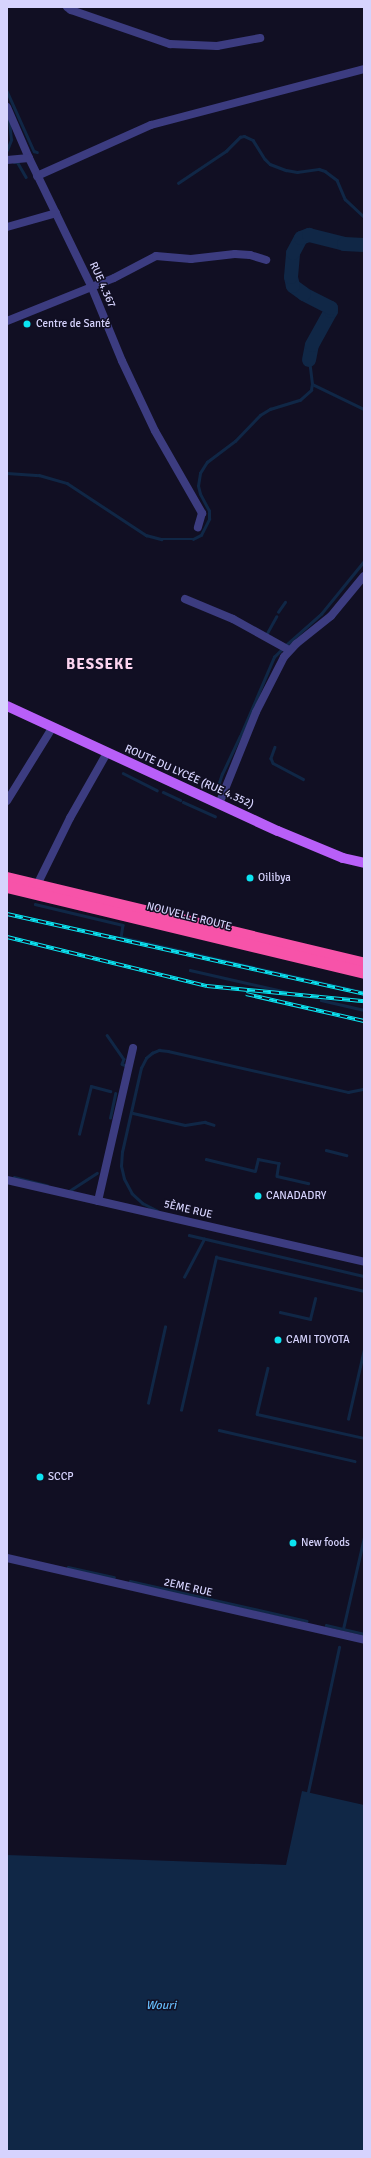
<!DOCTYPE html>
<meta charset="utf-8">
<style>
body{margin:0}
#map{position:relative;width:371px;height:2158px;overflow:hidden;background:#110f23;font-family:Signika,sans-serif}
div>[style]{position:absolute}
[style*='--x']{left:calc(var(--x)*1px);top:calc(var(--y)*1px);width:calc(var(--w)*1px);rotate:calc(var(--a)*1deg)}
.water>*{inset:0;background:#102746}
.stream>*{height:2.5px;margin:-1.25px;padding:0 1.25px;transform-origin:1.25px;border-radius:1.25px;background:#102746}
.river>*{height:14px;margin:-7px;padding:0 7px;transform-origin:7px;border-radius:7px;background:#102746}
.minor>*{height:8px;margin:-4px;padding:0 4px;transform-origin:4px;border-radius:4px;background:#3c3c80}
.major>*{height:10px;margin:-5px;padding:0 5px;transform-origin:5px;border-radius:5px;background:#b85ff8}
.highway>*{height:12px;margin:-6px;padding:0 6px;transform-origin:6px;border-radius:6px;background:#f753a9}
.rail>*{height:4px;margin-top:-2px;transform-origin:0;background:repeating-linear-gradient(90deg,#110f23 0 8px,#0be4f1 0 16px);box-sizing:border-box;border-block:1px solid #0be4f1}
.dots>*{width:11px;height:11px;translate:-50% -50%;box-sizing:border-box;border:2px solid #110f23;border-radius:50%}
span{translate:-50% -50%;white-space:nowrap;text-align:center;line-height:1.15;-webkit-text-stroke:3px #110f23;paint-order:stroke}
.street-label{font-size:11px;color:#d6d3fd}
.poi-label{font-size:11px;color:#d6d3fd}
.left{translate:0 -50%;text-align:left}
.water-label{font-size:12px;color:#65baf8;font-style:italic}
.district-label{font-size:15px;color:#fdd4f0;font-weight:700;letter-spacing:1px}
.frame{position:absolute;inset:0;border:8px solid #d6d3fd;pointer-events:none}
</style>
<div id="map">
<div class="water">
<div style="clip-path:polygon(302px 1791px,364px 1805px,364px 2151px,7px 2151px,7px 1855px,286px 1865px)"></div>
</div>
<div class="stream">
<div style="--x:7;--y:91;--w:66;--a:65.8"></div>
<div style="--x:34;--y:151;--w:3;--a:18"></div>
<div style="--x:7;--y:150;--w:11;--a:-68"></div>
<div style="--x:11;--y:140;--w:20;--a:-96"></div>
<div style="--x:14;--y:163;--w:4;--a:0"></div>
<div style="--x:18;--y:163;--w:16;--a:60"></div>
<div style="--x:178;--y:183;--w:58;--a:-33.7"></div>
<div style="--x:226;--y:151;--w:20;--a:-45"></div>
<div style="--x:240;--y:137;--w:4;--a:-14"></div>
<div style="--x:244;--y:136;--w:10;--a:24"></div>
<div style="--x:253;--y:140;--w:22;--a:58"></div>
<div style="--x:265;--y:159;--w:7;--a:45"></div>
<div style="--x:270;--y:164;--w:17;--a:21"></div>
<div style="--x:286;--y:170;--w:11;--a:10"></div>
<div style="--x:297;--y:172;--w:22;--a:-8"></div>
<div style="--x:319;--y:169;--w:6;--a:18"></div>
<div style="--x:325;--y:171;--w:15;--a:37"></div>
<div style="--x:337;--y:180;--w:21;--a:67"></div>
<div style="--x:345;--y:199;--w:26;--a:43"></div>
<div style="--x:312;--y:384;--w:58;--a:25.7"></div>
<div style="--x:7;--y:473;--w:32;--a:4"></div>
<div style="--x:39;--y:475;--w:29;--a:16"></div>
<div style="--x:67;--y:483;--w:95;--a:33.4"></div>
<div style="--x:146;--y:535;--w:16;--a:15"></div>
<div style="--x:161;--y:539;--w:32;--a:0"></div>
<div style="--x:193;--y:539;--w:9;--a:-27"></div>
<div style="--x:201;--y:535;--w:18;--a:-63"></div>
<div style="--x:209;--y:519;--w:8;--a:-90"></div>
<div style="--x:209;--y:511;--w:19;--a:-118"></div>
<div style="--x:200;--y:494;--w:8;--a:-104"></div>
<div style="--x:198;--y:486;--w:13;--a:-81"></div>
<div style="--x:200;--y:473;--w:13;--a:-58"></div>
<div style="--x:207;--y:462;--w:35;--a:-37"></div>
<div style="--x:235;--y:441;--w:36;--a:-46"></div>
<div style="--x:260;--y:415;--w:12;--a:-31"></div>
<div style="--x:270;--y:409;--w:31;--a:-17"></div>
<div style="--x:300;--y:400;--w:15;--a:-42"></div>
<div style="--x:311;--y:390;--w:6;--a:-81"></div>
<div style="--x:312;--y:384;--w:24;--a:-97"></div>
<div style="--x:278;--y:612;--w:12;--a:-55"></div>
<div style="--x:266;--y:635;--w:21;--a:-61"></div>
<div style="--x:286;--y:645;--w:47;--a:-41.5"></div>
<div style="--x:321;--y:614;--w:68;--a:-50.9"></div>
<div style="--x:241;--y:734;--w:84;--a:-66.8"></div>
<div style="--x:274;--y:657;--w:11;--a:-45"></div>
<div style="--x:275;--y:747;--w:12;--a:110"></div>
<div style="--x:271;--y:758;--w:5;--a:68"></div>
<div style="--x:273;--y:763;--w:34;--a:28"></div>
<div style="--x:123;--y:773;--w:38;--a:27"></div>
<div style="--x:163;--y:792;--w:19;--a:25"></div>
<div style="--x:216;--y:792;--w:19;--a:-72"></div>
<div style="--x:222;--y:774;--w:42;--a:-64.7"></div>
<div style="--x:183;--y:802;--w:35;--a:24"></div>
<div style="--x:35;--y:904;--w:90;--a:13.4"></div>
<div style="--x:123;--y:925;--w:12;--a:99"></div>
<div style="--x:121;--y:937;--w:249;--a:12.8"></div>
<div style="--x:190;--y:970;--w:99;--a:12.8"></div>
<div style="--x:321;--y:1000;--w:44;--a:13.1"></div>
<div style="--x:107;--y:1035;--w:29;--a:55"></div>
<div style="--x:124;--y:1059;--w:5;--a:112"></div>
<div style="--x:122;--y:1064;--w:3;--a:18"></div>
<div style="--x:133;--y:1113;--w:53;--a:13"></div>
<div style="--x:185;--y:1125;--w:20;--a:-9"></div>
<div style="--x:205;--y:1122;--w:9;--a:18"></div>
<div style="--x:110;--y:1118;--w:25;--a:-78"></div>
<div style="--x:79;--y:1134;--w:49;--a:-76"></div>
<div style="--x:91;--y:1086;--w:20;--a:15"></div>
<div style="--x:326;--y:1150;--w:21;--a:14"></div>
<div style="--x:206;--y:1159;--w:50;--a:13.8"></div>
<div style="--x:255;--y:1171;--w:12;--a:-76"></div>
<div style="--x:258;--y:1159;--w:21;--a:11"></div>
<div style="--x:279;--y:1163;--w:13;--a:99"></div>
<div style="--x:277;--y:1176;--w:32;--a:13"></div>
<div style="--x:14;--y:1177;--w:34;--a:14"></div>
<div style="--x:69;--y:1191;--w:33;--a:-33"></div>
<div style="--x:157;--y:1211;--w:16;--a:-153"></div>
<div style="--x:143;--y:1204;--w:15;--a:-138"></div>
<div style="--x:132;--y:1194;--w:17;--a:-118"></div>
<div style="--x:124;--y:1179;--w:13;--a:-103"></div>
<div style="--x:121;--y:1166;--w:14;--a:-86"></div>
<div style="--x:122;--y:1152;--w:86;--a:-77.3"></div>
<div style="--x:141;--y:1068;--w:11;--a:-63"></div>
<div style="--x:146;--y:1058;--w:8;--a:-40"></div>
<div style="--x:152;--y:1053;--w:8;--a:-23"></div>
<div style="--x:159;--y:1050;--w:9;--a:6"></div>
<div style="--x:168;--y:1051;--w:185;--a:12.8"></div>
<div style="--x:348;--y:1092;--w:16;--a:-11"></div>
<div style="--x:189;--y:1235;--w:180;--a:13.2"></div>
<div style="--x:184;--y:1277;--w:43;--a:-62.2"></div>
<div style="--x:280;--y:1312;--w:31;--a:13"></div>
<div style="--x:310;--y:1319;--w:21;--a:-76"></div>
<div style="--x:268;--y:1368;--w:47;--a:103.4"></div>
<div style="--x:257;--y:1414;--w:110;--a:12.6"></div>
<div style="--x:148;--y:1403;--w:78;--a:-77.4"></div>
<div style="--x:181;--y:1410;--w:157;--a:-77.1"></div>
<div style="--x:216;--y:1257;--w:152;--a:12.9"></div>
<div style="--x:348;--y:1419;--w:72;--a:-77.1"></div>
<div style="--x:219;--y:1430;--w:139;--a:12.9"></div>
<div style="--x:68;--y:1567;--w:47;--a:12.3"></div>
<div style="--x:130;--y:1581;--w:181;--a:12.7"></div>
<div style="--x:326;--y:1625;--w:39;--a:13"></div>
<div style="--x:343;--y:1629;--w:94;--a:-77.1"></div>
<div style="--x:308;--y:1792;--w:148;--a:-77.9"></div>
</div>
<div class="river">
<div style="--x:309;--y:360;--w:15;--a:-79"></div>
<div style="--x:312;--y:345;--w:39;--a:-61"></div>
<div style="--x:331;--y:311;--w:3;--a:-90"></div>
<div style="--x:331;--y:308;--w:30;--a:-153"></div>
<div style="--x:304;--y:294;--w:14;--a:-144"></div>
<div style="--x:293;--y:286;--w:9;--a:-103"></div>
<div style="--x:291;--y:277;--w:24;--a:-85"></div>
<div style="--x:293;--y:253;--w:17;--a:-62"></div>
<div style="--x:301;--y:238;--w:9;--a:-21"></div>
<div style="--x:309;--y:235;--w:36;--a:14"></div>
<div style="--x:344;--y:244;--w:20;--a:3"></div>
</div>
<div class="minor">
<div style="--x:67;--y:7;--w:5;--a:37"></div>
<div style="--x:71;--y:10;--w:105;--a:19"></div>
<div style="--x:170;--y:44;--w:47;--a:2.4"></div>
<div style="--x:217;--y:46;--w:44;--a:-10.5"></div>
<div style="--x:7;--y:107;--w:56;--a:66.7"></div>
<div style="--x:29;--y:158;--w:144;--a:64.1"></div>
<div style="--x:92;--y:288;--w:79;--a:67.7"></div>
<div style="--x:122;--y:361;--w:77;--a:64.8"></div>
<div style="--x:155;--y:431;--w:95;--a:60.2"></div>
<div style="--x:202;--y:513;--w:15;--a:106"></div>
<div style="--x:7;--y:160;--w:22;--a:-5"></div>
<div style="--x:37;--y:176;--w:125;--a:-24.1"></div>
<div style="--x:151;--y:125;--w:220;--a:-14.7"></div>
<div style="--x:7;--y:227;--w:51;--a:-15.9"></div>
<div style="--x:7;--y:321;--w:115;--a:-21.9"></div>
<div style="--x:114;--y:278;--w:47;--a:-27.6"></div>
<div style="--x:156;--y:256;--w:35;--a:5"></div>
<div style="--x:191;--y:259;--w:44;--a:-6.5"></div>
<div style="--x:235;--y:254;--w:15;--a:4"></div>
<div style="--x:250;--y:255;--w:17;--a:17"></div>
<div style="--x:185;--y:599;--w:52;--a:22.6"></div>
<div style="--x:233;--y:619;--w:64;--a:29"></div>
<div style="--x:7;--y:801;--w:86;--a:-58.3"></div>
<div style="--x:219;--y:804;--w:99;--a:-68.1"></div>
<div style="--x:256;--y:712;--w:62;--a:-63"></div>
<div style="--x:284;--y:657;--w:18;--a:-47"></div>
<div style="--x:296;--y:644;--w:45;--a:-38.7"></div>
<div style="--x:331;--y:616;--w:52;--a:-50.5"></div>
<div style="--x:37;--y:885;--w:75;--a:-63.8"></div>
<div style="--x:70;--y:818;--w:75;--a:-60.4"></div>
<div style="--x:7;--y:1180;--w:366;--a:12.9"></div>
<div style="--x:98;--y:1201;--w:157;--a:-77.1"></div>
<div style="--x:7;--y:1558;--w:366;--a:12.9"></div>
</div>
<div class="major">
<div style="--x:7;--y:706;--w:298;--a:24.8"></div>
<div style="--x:278;--y:831;--w:70;--a:22.6"></div>
<div style="--x:343;--y:858;--w:22;--a:13"></div>
</div>
<div class="highway">
<div style="--x:7;--y:878;--w:367;--a:13.5"></div>
<div style="--x:7;--y:887;--w:367;--a:13.5"></div>
</div>
<div class="rail">
<div style="--x:7;--y:914;--w:366;--a:12.6"></div>
<div style="--x:7;--y:937;--w:206;--a:13.8"></div>
<div style="--x:207;--y:986;--w:158;--a:5.5"></div>
<div style="--x:246;--y:994;--w:121;--a:12.9"></div>
</div>
<div class="dots">
<div style="left:27px;top:324px;background:#0be4f1"></div>
<div style="left:250px;top:878px;background:#0be4f1"></div>
<div style="left:258px;top:1196px;background:#0be4f1"></div>
<div style="left:278px;top:1340px;background:#0be4f1"></div>
<div style="left:40px;top:1477px;background:#0be4f1"></div>
<div style="left:293px;top:1543px;background:#0be4f1"></div>
</div>
<div class="street-label">
<span style="left:102px;top:285px;rotate:66deg">RUE 4.367</span>
<span style="left:189px;top:777px;rotate:24deg">ROUTE DU LYCÉE (RUE 4.352)</span>
<span style="left:189px;top:917px;rotate:14deg">NOUVELLE ROUTE</span>
<span style="left:188px;top:1210px;rotate:13deg">5ÈME RUE</span>
<span style="left:188px;top:1588px;rotate:13deg">2EME RUE</span>
</div>
<div class="poi-label">
<span class="left" style="left:36px;top:324px">Centre de Santé</span>
<span class="left" style="left:258px;top:878px">Oilibya</span>
<span class="left" style="left:266px;top:1196px">CANADADRY</span>
<span class="left" style="left:286px;top:1340px">CAMI TOYOTA</span>
<span class="left" style="left:48px;top:1477px">SCCP</span>
<span class="left" style="left:301px;top:1543px">New foods</span>
</div>
<div class="water-label">
<span style="left:161px;top:2006px">Wouri</span>
</div>
<div class="district-label">
<span style="left:100px;top:665px">BESSEKE</span>
</div>
<div class="frame"></div>
</div>
